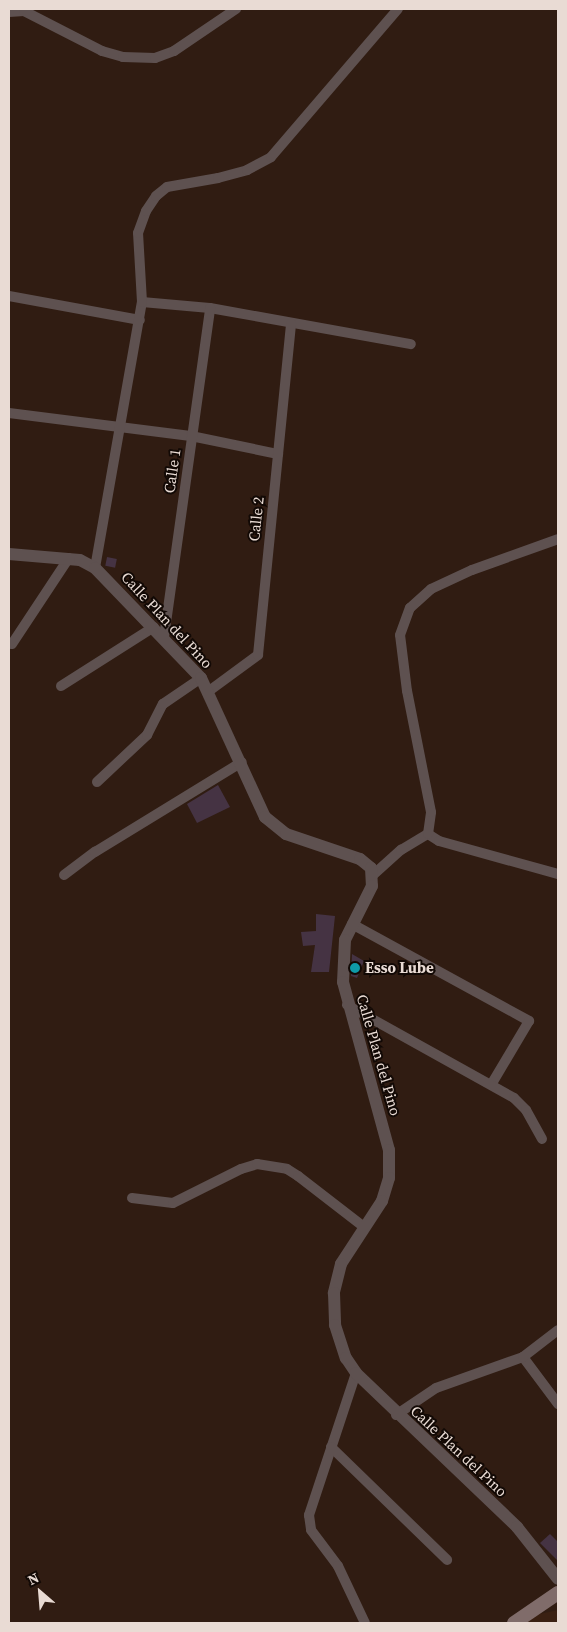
<!DOCTYPE html>
<style>
body{margin:0}
#map{position:relative;width:567px;height:1632px;overflow:hidden;background:#301c12;font-family:"Source Serif 4",serif}
div>[style]{position:absolute}
[style*='--x']{left:calc(var(--x)*1px);top:calc(var(--y)*1px);width:calc(var(--w)*1px);rotate:calc(var(--a)*1deg)}
.built>*{inset:0;background:#3a2012}
.building>*{inset:0;background:#453343;transform-origin:0 0}
.minor>*{height:10px;margin:-5px;padding:0 5px;transform-origin:5px;border-radius:5px;background:#5e5150}
.tertiary>*{height:12px;margin:-6px;padding:0 6px;transform-origin:6px;border-radius:6px;background:#5e5150}
.secondary>*{height:14px;margin:-7px;padding:0 7px;transform-origin:7px;border-radius:7px;background:#806c6a}
.dots>*{width:14px;height:14px;translate:-50% -50%;box-sizing:border-box;border:2px solid #120905;border-radius:50%}
span{translate:-50% -50%;white-space:nowrap;text-align:center;line-height:1.15;-webkit-text-stroke:4px #120905;paint-order:stroke}
.street-label{font-size:15px;color:#e9dbd4}
.poi-label{font-size:15px;color:#e9dbd4;font-weight:700}
.left{translate:0 -50%;text-align:left}
.frame{position:absolute;inset:0;border:10px solid #e9dbd4;pointer-events:none}
.north{position:absolute;left:15px;top:1567px;width:50px;height:50px;-webkit-text-stroke:4px #120905;paint-order:stroke;rotate:333deg;font-size:14px;font-weight:700;line-height:20px;text-align:center;color:#e9dbd4}
.north::after{content:'';display:block;margin:auto;width:18px;height:22px;background:#e9dbd4;clip-path:polygon(50% 0,100% 100%,50% 72%,0 100%)}
</style>
<div id="map">
<div class="built">
<div style="clip-path:polygon(558px 1610px,558px 1623px,523px 1623px,535px 1615px)"></div>
</div>
<div class="building">
<div style="left:107px;top:557px;width:10px;height:9px;rotate:11deg"></div>
<div style="clip-path:polygon(218px 785px,230px 807px,197px 823px,187px 804px)"></div>
<div style="clip-path:polygon(316px 914px,335px 916px,329px 972px,311px 972px,315px 945px,303px 946px,301px 932px,316px 931px)"></div>
<div style="clip-path:polygon(352px 954px,364px 961px,357px 978px,351px 976px)"></div>
<div style="clip-path:polygon(550px 1534px,558px 1542px,558px 1561px,540px 1543px)"></div>
</div>
<div class="minor">
<div style="--x:9;--y:12;--w:15;--a:-4"></div>
<div style="--x:24;--y:11;--w:88;--a:27.1"></div>
<div style="--x:102;--y:51;--w:22;--a:16"></div>
<div style="--x:123;--y:57;--w:32;--a:2"></div>
<div style="--x:155;--y:58;--w:20;--a:-20"></div>
<div style="--x:174;--y:51;--w:75;--a:-34.1"></div>
<div style="--x:9;--y:296;--w:133;--a:10.4"></div>
<div style="--x:142;--y:302;--w:68;--a:5"></div>
<div style="--x:210;--y:308;--w:204;--a:10.2"></div>
<div style="--x:9;--y:413;--w:183;--a:7.2"></div>
<div style="--x:191;--y:436;--w:89;--a:11.7"></div>
<div style="--x:95;--y:568;--w:270;--a:-80"></div>
<div style="--x:142;--y:302;--w:69;--a:-93.3"></div>
<div style="--x:138;--y:233;--w:23;--a:-70"></div>
<div style="--x:146;--y:211;--w:18;--a:-56"></div>
<div style="--x:156;--y:196;--w:14;--a:-39"></div>
<div style="--x:167;--y:187;--w:52;--a:-10"></div>
<div style="--x:218;--y:178;--w:30;--a:-15"></div>
<div style="--x:247;--y:170;--w:27;--a:-28"></div>
<div style="--x:271;--y:157;--w:195;--a:-49.4"></div>
<div style="--x:164;--y:637;--w:332;--a:-82"></div>
<div style="--x:12;--y:644;--w:103;--a:-56.5"></div>
<div style="--x:61;--y:686;--w:110;--a:-32.4"></div>
<div style="--x:209;--y:691;--w:61;--a:-36.3"></div>
<div style="--x:258;--y:655;--w:333;--a:-84.3"></div>
<div style="--x:97;--y:782;--w:69;--a:-43.2"></div>
<div style="--x:147;--y:735;--w:35;--a:-63"></div>
<div style="--x:163;--y:704;--w:46;--a:-34.4"></div>
<div style="--x:428;--y:834;--w:13;--a:32"></div>
<div style="--x:439;--y:841;--w:123;--a:15.5"></div>
<div style="--x:64;--y:875;--w:39;--a:-37"></div>
<div style="--x:95;--y:852;--w:172;--a:-31.5"></div>
<div style="--x:373;--y:875;--w:38;--a:-42"></div>
<div style="--x:401;--y:850;--w:31;--a:-31"></div>
<div style="--x:428;--y:834;--w:22;--a:-82"></div>
<div style="--x:431;--y:812;--w:123;--a:-101.2"></div>
<div style="--x:407;--y:691;--w:56;--a:-97.1"></div>
<div style="--x:400;--y:635;--w:29;--a:-70"></div>
<div style="--x:410;--y:608;--w:28;--a:-42"></div>
<div style="--x:431;--y:589;--w:45;--a:-24.9"></div>
<div style="--x:472;--y:570;--w:91;--a:-19.8"></div>
<div style="--x:352;--y:924;--w:202;--a:28.7"></div>
<div style="--x:529;--y:1021;--w:74;--a:120.7"></div>
<div style="--x:347;--y:1005;--w:191;--a:29.1"></div>
<div style="--x:514;--y:1098;--w:17;--a:45"></div>
<div style="--x:526;--y:1110;--w:33;--a:61"></div>
<div style="--x:132;--y:1198;--w:41;--a:7"></div>
<div style="--x:173;--y:1203;--w:76;--a:-26.6"></div>
<div style="--x:241;--y:1169;--w:17;--a:-17"></div>
<div style="--x:257;--y:1164;--w:30;--a:9"></div>
<div style="--x:287;--y:1169;--w:13;--a:32"></div>
<div style="--x:298;--y:1176;--w:83;--a:37.7"></div>
<div style="--x:523;--y:1357;--w:59;--a:53.3"></div>
<div style="--x:356;--y:1373;--w:150;--a:108.3"></div>
<div style="--x:309;--y:1515;--w:15;--a:82"></div>
<div style="--x:311;--y:1530;--w:45;--a:53.1"></div>
<div style="--x:338;--y:1566;--w:63;--a:64.7"></div>
<div style="--x:396;--y:1415;--w:48;--a:-34"></div>
<div style="--x:436;--y:1388;--w:92;--a:-19.6"></div>
<div style="--x:523;--y:1357;--w:44;--a:-37.6"></div>
<div style="--x:331;--y:1447;--w:162;--a:44.2"></div>
</div>
<div class="tertiary">
<div style="--x:9;--y:554;--w:71;--a:4.8"></div>
<div style="--x:80;--y:560;--w:17;--a:28"></div>
<div style="--x:95;--y:568;--w:153;--a:46.1"></div>
<div style="--x:201;--y:678;--w:153;--a:65.3"></div>
<div style="--x:265;--y:817;--w:27;--a:39"></div>
<div style="--x:286;--y:834;--w:78;--a:18.7"></div>
<div style="--x:360;--y:859;--w:14;--a:39"></div>
<div style="--x:371;--y:868;--w:18;--a:87"></div>
<div style="--x:372;--y:886;--w:60;--a:116.6"></div>
<div style="--x:345;--y:940;--w:42;--a:92.7"></div>
<div style="--x:343;--y:982;--w:174;--a:74.7"></div>
<div style="--x:389;--y:1150;--w:28;--a:90"></div>
<div style="--x:389;--y:1178;--w:24;--a:107"></div>
<div style="--x:382;--y:1201;--w:75;--a:123.1"></div>
<div style="--x:341;--y:1264;--w:30;--a:104"></div>
<div style="--x:334;--y:1293;--w:32;--a:88"></div>
<div style="--x:335;--y:1325;--w:35;--a:72"></div>
<div style="--x:346;--y:1358;--w:18;--a:56"></div>
<div style="--x:356;--y:1373;--w:223;--a:43.7"></div>
<div style="--x:517;--y:1527;--w:66;--a:51.7"></div>
</div>
<div class="secondary">
<div style="--x:514;--y:1623;--w:53;--a:-34.3"></div>
</div>
<div class="dots">
<div style="left:355px;top:968px;background:#0f9aa8"></div>
</div>
<div class="street-label">
<span style="left:172px;top:471px;rotate:-82deg">Calle 1</span>
<span style="left:256px;top:519px;rotate:-84deg">Calle 2</span>
<span style="left:167px;top:620px;rotate:47deg">Calle Plan del Pino</span>
<span style="left:379px;top:1055px;rotate:74deg">Calle Plan del Pino</span>
<span style="left:459px;top:1451px;rotate:43deg">Calle Plan del Pino</span>
</div>
<div class="poi-label">
<span class="left" style="left:365px;top:968px">Esso Lube</span>
</div>
<div class="frame"></div>
<div class="north">N</div>
</div>
